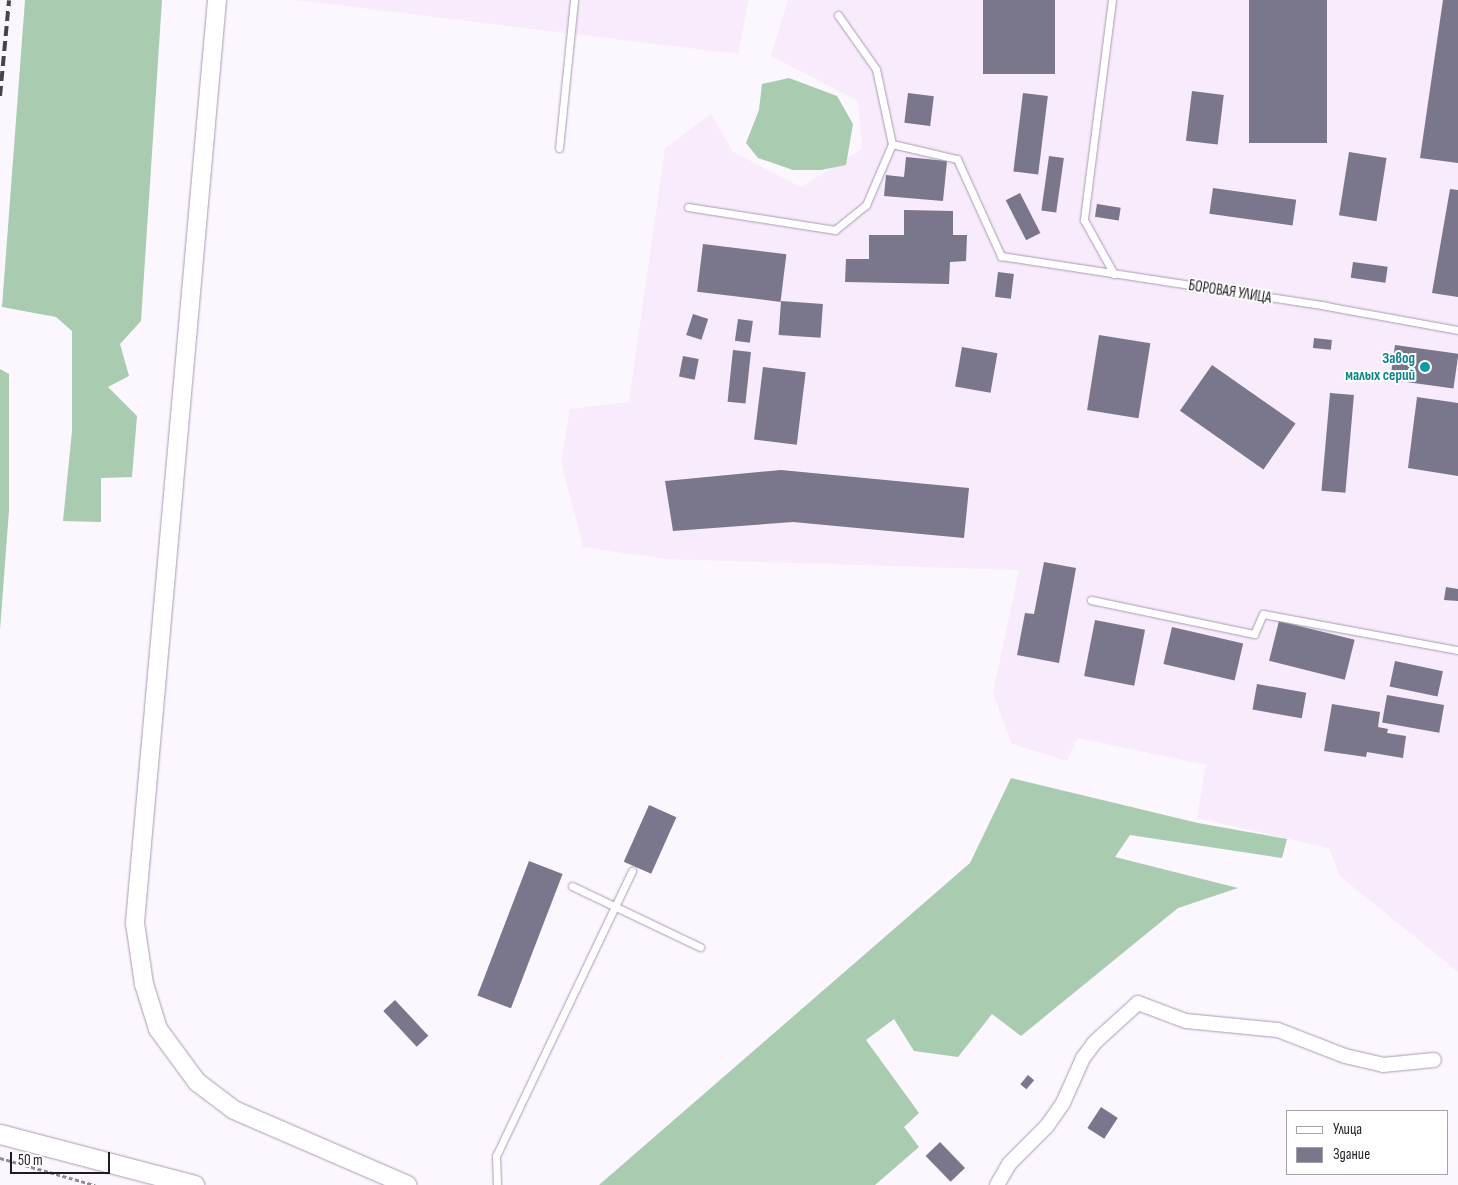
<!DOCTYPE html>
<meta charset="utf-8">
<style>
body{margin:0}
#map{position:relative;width:1458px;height:1185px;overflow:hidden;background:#fcf6ff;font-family:"Sofia Sans Condensed",sans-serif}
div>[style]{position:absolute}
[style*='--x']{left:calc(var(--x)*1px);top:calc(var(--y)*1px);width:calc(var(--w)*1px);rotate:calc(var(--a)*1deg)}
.built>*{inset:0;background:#f7ebfc}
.forest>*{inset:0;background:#a9cbaf}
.building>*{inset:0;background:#7a768c;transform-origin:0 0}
.path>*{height:2.5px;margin-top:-1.25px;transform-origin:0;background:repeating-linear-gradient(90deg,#918b93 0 4px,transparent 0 6.5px)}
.roads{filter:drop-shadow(0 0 1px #aa9bb0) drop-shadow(0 0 1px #aa9bb0)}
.service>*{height:7px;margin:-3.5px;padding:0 3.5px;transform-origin:3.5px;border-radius:3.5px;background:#fff}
.minor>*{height:14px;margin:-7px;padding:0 7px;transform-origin:7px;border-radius:7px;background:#fff}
.tertiary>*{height:18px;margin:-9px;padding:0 9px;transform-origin:9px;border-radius:9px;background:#fff}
.secondary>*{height:19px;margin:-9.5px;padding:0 9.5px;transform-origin:9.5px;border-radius:9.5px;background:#fff}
.rail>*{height:4px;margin-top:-2px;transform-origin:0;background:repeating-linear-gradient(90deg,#48424a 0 10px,transparent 0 15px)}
.dots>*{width:14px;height:14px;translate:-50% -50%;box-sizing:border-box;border:2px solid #fff;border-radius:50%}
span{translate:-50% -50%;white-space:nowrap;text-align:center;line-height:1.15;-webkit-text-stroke:4px #fff;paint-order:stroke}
.street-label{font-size:15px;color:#201a22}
.culture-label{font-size:15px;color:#0d838f;font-weight:700}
.right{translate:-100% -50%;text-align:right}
.legend{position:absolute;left:1286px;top:1110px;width:162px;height:65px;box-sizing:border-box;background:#fff;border:1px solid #a6a3a7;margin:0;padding:6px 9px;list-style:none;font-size:15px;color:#201a22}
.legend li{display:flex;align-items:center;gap:10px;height:25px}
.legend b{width:25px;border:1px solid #a6a3a7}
.scale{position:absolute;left:10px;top:1152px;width:100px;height:22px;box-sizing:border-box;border:2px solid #201a22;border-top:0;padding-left:6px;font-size:15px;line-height:18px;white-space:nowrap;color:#201a22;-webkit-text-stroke:4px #fff;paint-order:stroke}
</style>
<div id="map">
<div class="built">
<div style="clip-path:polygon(296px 0,749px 0,738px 54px)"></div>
<div style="clip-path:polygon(788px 0,1458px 0,1458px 972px,1340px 876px,1329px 848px,1197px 818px,1206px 765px,1078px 738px,1067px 761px,1012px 744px,993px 693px,1019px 570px,663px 559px,583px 547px,561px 461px,570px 409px,629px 402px,665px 148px,711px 114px,733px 152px,801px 187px,862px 149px,858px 101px,771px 56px)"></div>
</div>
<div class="forest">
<div style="clip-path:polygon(25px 0,162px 0,141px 321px,120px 344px,129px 376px,108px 387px,137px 416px,132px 477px,101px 478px,101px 522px,63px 521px,72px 431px,72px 331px,56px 317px,2px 307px)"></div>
<div style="clip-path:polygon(789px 78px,837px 96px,853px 124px,846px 165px,821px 170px,793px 170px,758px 158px,746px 143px,759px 110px,762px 84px)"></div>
<div style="clip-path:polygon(0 369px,9px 374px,9px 510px,0 630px)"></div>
<div style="clip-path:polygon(1011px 778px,1198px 823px,1287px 839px,1282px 858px,1130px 835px,1115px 857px,1238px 888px,1178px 908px,1021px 1036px,992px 1014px,958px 1057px,914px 1051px,894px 1019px,866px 1040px,919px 1113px,904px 1127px,919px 1147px,875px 1185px,599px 1185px,970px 863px)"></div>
</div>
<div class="building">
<div style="left:983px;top:0;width:72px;height:74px"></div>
<div style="left:1249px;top:0;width:78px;height:143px"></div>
<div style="clip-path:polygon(1443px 0,1458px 0,1458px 163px,1420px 158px)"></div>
<div style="left:1192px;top:91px;width:32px;height:50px;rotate:7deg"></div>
<div style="left:908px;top:93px;width:26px;height:30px;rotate:7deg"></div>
<div style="left:1023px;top:93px;width:25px;height:79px;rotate:7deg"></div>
<div style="left:1349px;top:152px;width:38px;height:64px;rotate:9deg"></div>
<div style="left:1049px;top:156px;width:15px;height:55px;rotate:8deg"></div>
<div style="clip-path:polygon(906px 157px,947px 161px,943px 201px,884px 196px,886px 175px,904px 177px)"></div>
<div style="left:1213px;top:188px;width:84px;height:26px;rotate:8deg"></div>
<div style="clip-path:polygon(1450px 189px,1458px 190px,1458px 297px,1432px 293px)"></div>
<div style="left:1020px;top:193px;width:45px;height:16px;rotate:63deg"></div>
<div style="left:1097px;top:204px;width:24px;height:13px;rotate:9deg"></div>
<div style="clip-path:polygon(904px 210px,953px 211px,953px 235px,967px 235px,966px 261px,950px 262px,949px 284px,845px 282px,846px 259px,869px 259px,869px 235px,904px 235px)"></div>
<div style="left:703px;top:244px;width:84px;height:48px;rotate:7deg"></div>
<div style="left:1353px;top:262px;width:35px;height:16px;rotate:8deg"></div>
<div style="left:998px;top:272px;width:16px;height:25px;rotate:7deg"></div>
<div style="left:781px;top:301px;width:42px;height:34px;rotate:4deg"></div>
<div style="left:693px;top:314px;width:16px;height:22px;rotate:18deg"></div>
<div style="left:738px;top:319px;width:15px;height:22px;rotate:8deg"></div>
<div style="left:1099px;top:335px;width:52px;height:76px;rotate:9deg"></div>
<div style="left:1314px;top:338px;width:18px;height:10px;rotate:6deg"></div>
<div style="left:1395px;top:345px;width:64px;height:35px;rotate:8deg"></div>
<div style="left:962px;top:347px;width:36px;height:40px;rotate:10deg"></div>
<div style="left:733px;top:350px;width:18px;height:52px;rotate:6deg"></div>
<div style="left:683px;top:356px;width:16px;height:21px;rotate:11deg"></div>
<div style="left:1212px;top:365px;width:102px;height:56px;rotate:35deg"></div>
<div style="left:763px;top:367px;width:43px;height:73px;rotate:7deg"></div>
<div style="left:1330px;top:393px;width:24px;height:98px;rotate:5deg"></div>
<div style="clip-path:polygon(1417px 397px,1458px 403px,1458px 476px,1408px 468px)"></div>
<div style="clip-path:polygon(781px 470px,969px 488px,964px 538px,793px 522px,673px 531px,665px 481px)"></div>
<div style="clip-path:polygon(1044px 562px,1076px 568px,1059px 663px,1017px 655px,1025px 613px,1034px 614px)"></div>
<div style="clip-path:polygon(1446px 587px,1458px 589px,1458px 601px,1444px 600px)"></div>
<div style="left:1095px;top:620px;width:51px;height:57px;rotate:11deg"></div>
<div style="left:1279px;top:621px;width:78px;height:41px;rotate:14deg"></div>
<div style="left:1172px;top:627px;width:73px;height:38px;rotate:13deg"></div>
<div style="left:1395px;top:661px;width:49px;height:26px;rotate:12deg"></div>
<div style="left:1257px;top:684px;width:50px;height:26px;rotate:10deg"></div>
<div style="left:1387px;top:695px;width:58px;height:28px;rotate:10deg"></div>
<div style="clip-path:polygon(1332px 704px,1380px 712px,1378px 727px,1388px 729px,1387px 733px,1406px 736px,1403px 758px,1367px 752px,1366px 757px,1324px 751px)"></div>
<div style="left:649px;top:805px;width:30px;height:62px;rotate:24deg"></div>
<div style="left:529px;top:861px;width:36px;height:144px;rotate:21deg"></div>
<div style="left:395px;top:1000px;width:49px;height:16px;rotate:47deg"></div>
<div style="left:1028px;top:1075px;width:8px;height:12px;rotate:40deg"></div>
<div style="left:1101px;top:1107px;width:20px;height:25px;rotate:33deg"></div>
<div style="left:940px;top:1142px;width:36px;height:20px;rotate:46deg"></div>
</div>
<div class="path">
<div style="--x:0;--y:1158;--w:99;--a:15.9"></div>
</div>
<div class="roads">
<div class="service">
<div style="--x:1112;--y:0;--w:222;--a:97.3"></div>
<div style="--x:1084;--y:220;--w:62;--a:60.9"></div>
<div style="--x:838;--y:15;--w:66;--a:54.9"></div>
<div style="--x:876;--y:69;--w:77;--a:78"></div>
<div style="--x:892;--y:144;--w:67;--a:13"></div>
<div style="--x:957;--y:159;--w:107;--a:65.6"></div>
<div style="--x:1001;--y:256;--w:329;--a:8.7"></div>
<div style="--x:1326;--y:306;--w:134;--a:10.3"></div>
<div style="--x:559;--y:148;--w:149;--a:-84.2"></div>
<div style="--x:688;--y:207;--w:149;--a:8.9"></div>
<div style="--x:835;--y:230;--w:40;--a:-39"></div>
<div style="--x:866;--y:205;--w:66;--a:-66.9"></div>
<div style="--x:1091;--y:600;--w:167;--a:11.8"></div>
<div style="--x:1254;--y:634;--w:22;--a:-66"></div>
<div style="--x:1263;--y:614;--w:198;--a:10.5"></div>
<div style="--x:572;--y:886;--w:142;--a:25.5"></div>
<div style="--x:497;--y:1185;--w:29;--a:-92"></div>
<div style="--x:496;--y:1156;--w:316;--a:-64.5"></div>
</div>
<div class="minor">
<div style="--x:997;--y:1185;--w:24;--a:-60"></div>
<div style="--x:1009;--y:1164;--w:54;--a:-45"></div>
<div style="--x:1047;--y:1126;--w:28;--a:-55"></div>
<div style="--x:1063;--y:1103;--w:49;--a:-66"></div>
<div style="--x:1083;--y:1058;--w:20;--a:-53"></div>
<div style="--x:1095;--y:1042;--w:58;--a:-42.2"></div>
<div style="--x:1138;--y:1003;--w:51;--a:20.6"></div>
<div style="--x:1186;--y:1021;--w:92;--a:5.6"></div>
<div style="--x:1278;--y:1030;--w:72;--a:21.2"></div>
<div style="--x:1345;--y:1056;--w:39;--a:13"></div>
<div style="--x:1383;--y:1065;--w:51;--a:-5.6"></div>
</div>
<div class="tertiary">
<div style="--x:217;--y:0;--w:927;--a:95.08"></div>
<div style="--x:135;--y:923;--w:62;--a:81.6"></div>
<div style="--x:144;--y:984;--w:47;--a:72.7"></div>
<div style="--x:158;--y:1029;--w:66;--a:53.7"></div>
<div style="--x:197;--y:1082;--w:46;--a:37.1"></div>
<div style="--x:234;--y:1110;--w:189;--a:23.4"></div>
</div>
<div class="secondary">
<div style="--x:0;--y:1134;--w:201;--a:14.7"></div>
</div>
</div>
<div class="rail">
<div style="--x:0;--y:96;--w:96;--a:-84.6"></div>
</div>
<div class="dots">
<div style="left:1425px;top:367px;background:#0f9aa8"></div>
</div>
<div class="street-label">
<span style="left:1230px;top:292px;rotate:9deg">БОРОВАЯ УЛИЦА</span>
</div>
<div class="culture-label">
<span class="right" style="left:1415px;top:367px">Завод<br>малых серий</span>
</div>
<ul class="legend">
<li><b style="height:6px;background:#fff"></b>Улица</li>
<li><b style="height:14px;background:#7a768c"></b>Здание</li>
</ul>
<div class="scale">50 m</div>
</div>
